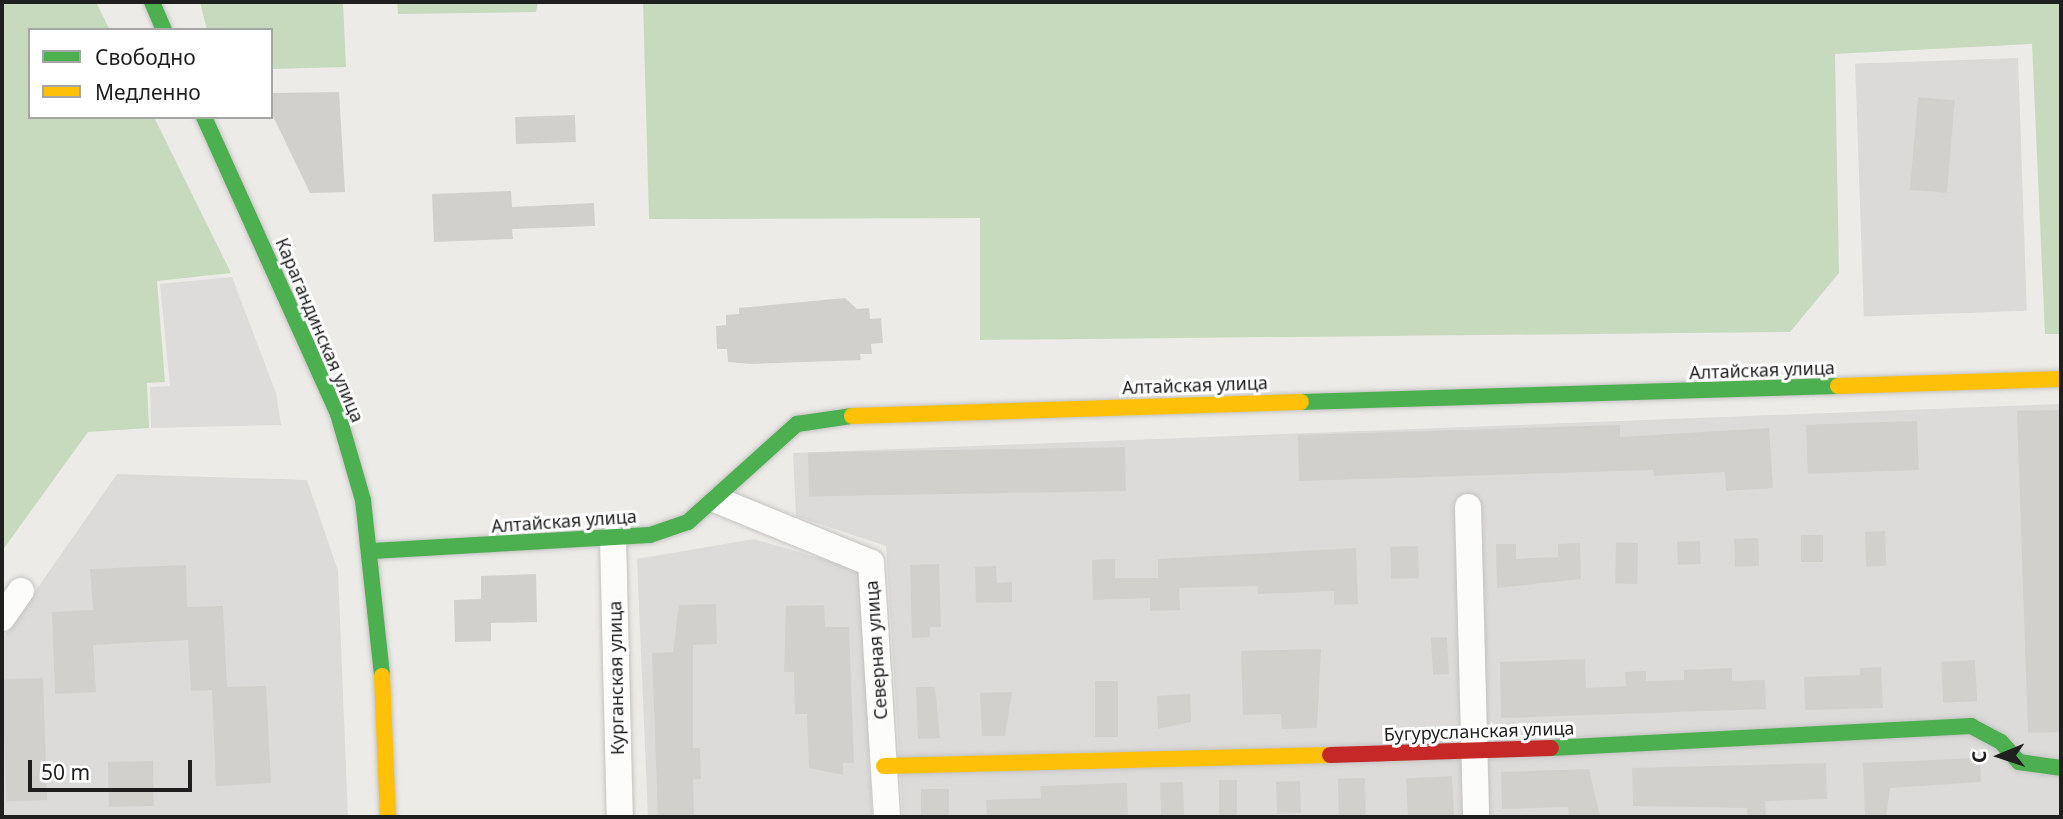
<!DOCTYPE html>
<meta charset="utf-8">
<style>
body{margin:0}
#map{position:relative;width:2063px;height:819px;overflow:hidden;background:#edebe7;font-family:"Noto Sans",sans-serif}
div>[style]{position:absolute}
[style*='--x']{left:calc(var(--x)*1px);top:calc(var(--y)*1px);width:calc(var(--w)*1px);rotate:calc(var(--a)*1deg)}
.residential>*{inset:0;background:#dcdbd9}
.religious>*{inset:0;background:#dbdad9;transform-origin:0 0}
.forest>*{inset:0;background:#c7dabe}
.parking>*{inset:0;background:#dddcdb}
.building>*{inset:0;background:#d2d0cd;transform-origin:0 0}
.roads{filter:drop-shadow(0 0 2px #c4c3c2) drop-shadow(0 0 2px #c4c3c2)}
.street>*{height:26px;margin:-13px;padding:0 13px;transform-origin:13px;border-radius:13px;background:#fcfcfb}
.fast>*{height:16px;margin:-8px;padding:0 8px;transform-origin:8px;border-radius:8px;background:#4caf50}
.slow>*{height:16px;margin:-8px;padding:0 8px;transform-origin:8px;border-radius:8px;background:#ffc107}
.jam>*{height:16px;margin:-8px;padding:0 8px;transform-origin:8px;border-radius:8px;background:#c62828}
span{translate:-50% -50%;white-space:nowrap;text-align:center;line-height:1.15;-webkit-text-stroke:6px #fff;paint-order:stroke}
.street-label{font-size:18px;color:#1f1f1f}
.frame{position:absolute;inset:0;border:4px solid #1f1f1f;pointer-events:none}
.legend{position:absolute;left:28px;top:28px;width:245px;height:91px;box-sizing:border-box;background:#fff;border:2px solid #a5a5a5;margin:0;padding:9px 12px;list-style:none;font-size:21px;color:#1f1f1f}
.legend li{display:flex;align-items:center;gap:14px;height:35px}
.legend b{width:35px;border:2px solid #a5a5a5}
.north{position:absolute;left:1965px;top:721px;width:70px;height:70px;-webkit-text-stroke:5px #fff;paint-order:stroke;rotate:268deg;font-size:19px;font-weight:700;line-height:28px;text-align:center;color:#1f1f1f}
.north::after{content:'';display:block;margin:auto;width:24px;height:32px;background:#1f1f1f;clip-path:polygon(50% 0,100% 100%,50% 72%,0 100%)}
.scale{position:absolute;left:28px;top:760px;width:164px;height:32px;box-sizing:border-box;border:4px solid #1f1f1f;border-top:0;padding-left:9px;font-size:21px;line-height:24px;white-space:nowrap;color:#1f1f1f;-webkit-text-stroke:5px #fff;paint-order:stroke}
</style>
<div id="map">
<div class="residential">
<div style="clip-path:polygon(2061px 404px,2061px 817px,903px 817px,886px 546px,796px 516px,793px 453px)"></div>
<div style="clip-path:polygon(117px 474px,307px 480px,338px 571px,348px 817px,2px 817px,2px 639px)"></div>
<div style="clip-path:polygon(754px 539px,860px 570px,872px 817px,648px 817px,637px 559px)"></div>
</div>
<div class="religious">
<div style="left:2018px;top:58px;width:253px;height:163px;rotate:88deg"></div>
</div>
<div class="forest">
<div style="clip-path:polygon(2px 2px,96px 2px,110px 30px,30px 30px,30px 117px,154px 117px,231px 273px,157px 281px,165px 382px,147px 383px,149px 428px,88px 432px,2px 551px)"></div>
<div style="clip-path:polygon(200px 2px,343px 2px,346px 67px,271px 69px,271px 30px,207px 30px)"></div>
<div style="clip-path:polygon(397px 2px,538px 2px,536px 12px,398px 14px)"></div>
<div style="clip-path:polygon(643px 2px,2061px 2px,2061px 334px,2045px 334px,2032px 44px,1835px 54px,1839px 273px,1790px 332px,980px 340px,980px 218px,649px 219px)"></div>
</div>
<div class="parking">
<div style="clip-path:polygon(232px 277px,276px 393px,281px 425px,151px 428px,150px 387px,170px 386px,160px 284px)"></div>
</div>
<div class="building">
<div style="clip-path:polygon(339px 92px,345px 192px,310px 193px,271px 112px,271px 93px)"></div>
<div style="left:1918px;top:97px;width:37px;height:93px;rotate:5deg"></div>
<div style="left:575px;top:115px;width:27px;height:60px;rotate:88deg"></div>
<div style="clip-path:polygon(511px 191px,512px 207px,594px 203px,595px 226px,512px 229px,513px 239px,434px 242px,432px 194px)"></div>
<div style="clip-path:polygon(845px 298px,857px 309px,869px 308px,870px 319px,881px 318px,883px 343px,871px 344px,872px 354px,860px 354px,861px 360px,751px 364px,728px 362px,727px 349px,717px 349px,716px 326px,726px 325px,726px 315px,739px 314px,739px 308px)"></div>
<div style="clip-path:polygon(2061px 410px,2061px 732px,2028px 733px,2017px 411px)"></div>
<div style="left:1917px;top:421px;width:49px;height:111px;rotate:88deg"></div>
<div style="clip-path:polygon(1620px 425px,1620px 437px,1769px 428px,1773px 488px,1726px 491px,1725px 472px,1654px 476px,1653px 470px,1299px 481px,1298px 435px)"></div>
<div style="left:1125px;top:447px;width:44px;height:317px;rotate:89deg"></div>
<div style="left:1885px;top:531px;width:35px;height:20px;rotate:88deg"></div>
<div style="left:1801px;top:535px;width:22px;height:27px"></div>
<div style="left:1758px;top:538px;width:28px;height:24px;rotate:88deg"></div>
<div style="left:1700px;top:541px;width:23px;height:23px;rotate:88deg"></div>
<div style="clip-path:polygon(1580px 543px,1581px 579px,1497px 588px,1496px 544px,1516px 544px,1516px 559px,1558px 557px,1558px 544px)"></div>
<div style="left:1638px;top:543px;width:41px;height:22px;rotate:91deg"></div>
<div style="left:1418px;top:546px;width:32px;height:28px;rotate:88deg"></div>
<div style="clip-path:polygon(1356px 548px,1358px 604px,1334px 605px,1334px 591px,1258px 594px,1258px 586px,1179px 588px,1180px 610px,1150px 611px,1150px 598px,1093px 600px,1092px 560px,1115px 559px,1115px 578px,1158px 578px,1158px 559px)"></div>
<div style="clip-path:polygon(939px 564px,941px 627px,930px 627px,930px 637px,912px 638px,910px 565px)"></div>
<div style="clip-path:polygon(186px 565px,187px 607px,223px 606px,227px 687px,266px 686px,271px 783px,216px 786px,212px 690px,191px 691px,188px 640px,93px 645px,96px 692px,55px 694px,52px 612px,93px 610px,90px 569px)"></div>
<div style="clip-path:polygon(996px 566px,997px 583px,1012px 582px,1012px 602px,976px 603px,975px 567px)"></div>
<div style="clip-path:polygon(536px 574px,537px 622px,491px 623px,491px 641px,455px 642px,454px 600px,481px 599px,481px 576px)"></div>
<div style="clip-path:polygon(716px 604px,717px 644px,693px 645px,693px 748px,700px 748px,701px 779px,693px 779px,694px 817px,658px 817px,652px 653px,673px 652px,679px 605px)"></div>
<div style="clip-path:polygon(824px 605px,825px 627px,849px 627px,854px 763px,843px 763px,843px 775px,809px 768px,807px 714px,795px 714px,794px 672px,784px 672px,786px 606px)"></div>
<div style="left:1447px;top:637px;width:37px;height:16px;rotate:87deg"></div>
<div style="clip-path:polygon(1321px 649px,1317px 728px,1282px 729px,1281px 714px,1243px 715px,1241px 651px)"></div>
<div style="clip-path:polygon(1585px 659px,1586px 688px,1626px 686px,1625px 672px,1646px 671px,1646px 681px,1684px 680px,1684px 670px,1732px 668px,1732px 681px,1765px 680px,1766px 709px,1501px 718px,1500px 662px)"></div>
<div style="left:1975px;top:660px;width:41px;height:34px;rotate:87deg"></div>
<div style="clip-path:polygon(1881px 667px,1883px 708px,1805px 710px,1804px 677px,1860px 675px,1860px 668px)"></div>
<div style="left:43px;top:678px;width:122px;height:41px;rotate:88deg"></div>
<div style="left:1095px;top:681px;width:23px;height:56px"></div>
<div style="clip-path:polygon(916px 687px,935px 687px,940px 738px,918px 739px)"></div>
<div style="clip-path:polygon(1012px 692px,1005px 736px,982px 736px,980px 693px)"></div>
<div style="clip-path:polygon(1190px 694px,1191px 722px,1158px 729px,1157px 696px)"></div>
<div style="clip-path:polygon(1980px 758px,1981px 782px,1890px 788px,1886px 817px,1865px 817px,1863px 763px)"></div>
<div style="left:153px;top:761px;width:45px;height:45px;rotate:89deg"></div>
<div style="clip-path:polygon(1826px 763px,1827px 799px,1765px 801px,1766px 817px,1747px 817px,1747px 808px,1633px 806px,1632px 768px)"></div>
<div style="clip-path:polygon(1589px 769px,1600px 816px,1569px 817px,1568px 807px,1502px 809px,1501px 772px)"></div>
<div style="left:1452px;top:776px;width:41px;height:46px;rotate:87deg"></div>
<div style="left:1365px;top:778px;width:39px;height:27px;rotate:89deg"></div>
<div style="left:1219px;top:780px;width:18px;height:37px"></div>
<div style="left:1300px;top:781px;width:32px;height:24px;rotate:88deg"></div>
<div style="left:1183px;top:782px;width:35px;height:23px;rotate:88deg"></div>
<div style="clip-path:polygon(1127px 783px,1128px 817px,987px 817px,986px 800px,1041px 798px,1040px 786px)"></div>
<div style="left:949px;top:789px;width:28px;height:28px;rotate:90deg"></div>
</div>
<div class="roads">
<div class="street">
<div style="--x:719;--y:501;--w:164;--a:22.2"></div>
<div style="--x:871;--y:563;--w:255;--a:86.4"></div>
<div style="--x:1468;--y:507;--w:310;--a:88.5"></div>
<div style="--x:613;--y:539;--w:278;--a:88.6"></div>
<div style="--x:2;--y:618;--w:33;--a:-55"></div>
</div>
<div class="fast">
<div style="--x:152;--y:2;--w:30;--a:67"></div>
<div style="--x:204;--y:117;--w:326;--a:65.7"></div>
<div style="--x:338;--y:414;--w:90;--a:73.8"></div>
<div style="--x:363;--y:500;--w:177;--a:83.8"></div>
<div style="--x:1301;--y:402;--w:537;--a:-1.71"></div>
<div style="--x:372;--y:551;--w:278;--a:-3.3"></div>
<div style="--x:650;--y:535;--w:40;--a:-18.9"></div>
<div style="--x:688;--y:522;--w:147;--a:-42"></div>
<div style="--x:797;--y:424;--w:56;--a:-8.3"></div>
<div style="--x:1551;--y:748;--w:421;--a:-3"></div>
<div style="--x:1971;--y:726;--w:34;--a:28"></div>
<div style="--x:2001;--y:742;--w:27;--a:48"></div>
<div style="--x:2019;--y:762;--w:42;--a:8.1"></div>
</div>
<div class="slow">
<div style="--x:1838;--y:386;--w:223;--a:-1.8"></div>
<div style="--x:852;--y:416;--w:449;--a:-1.8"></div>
<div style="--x:382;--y:676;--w:141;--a:87.6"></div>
<div style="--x:884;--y:766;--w:446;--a:-1.4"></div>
</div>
<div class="jam">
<div style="--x:1330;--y:755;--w:221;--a:-1.8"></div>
</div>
</div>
<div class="street-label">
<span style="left:320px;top:330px;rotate:67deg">Карагандинская улица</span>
<span style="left:1762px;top:370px;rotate:-2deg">Алтайская улица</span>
<span style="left:1195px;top:385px;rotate:-2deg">Алтайская улица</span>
<span style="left:564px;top:521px;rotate:-4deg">Алтайская улица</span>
<span style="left:876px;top:650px;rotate:-94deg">Северная улица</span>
<span style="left:616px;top:678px;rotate:-91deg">Курганская улица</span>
<span style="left:1479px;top:731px;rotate:-2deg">Бугурусланская улица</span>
</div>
<div class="frame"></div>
<ul class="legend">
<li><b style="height:9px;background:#4caf50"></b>Свободно</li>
<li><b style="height:9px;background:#ffc107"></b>Медленно</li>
</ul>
<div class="north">С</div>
<div class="scale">50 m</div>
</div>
